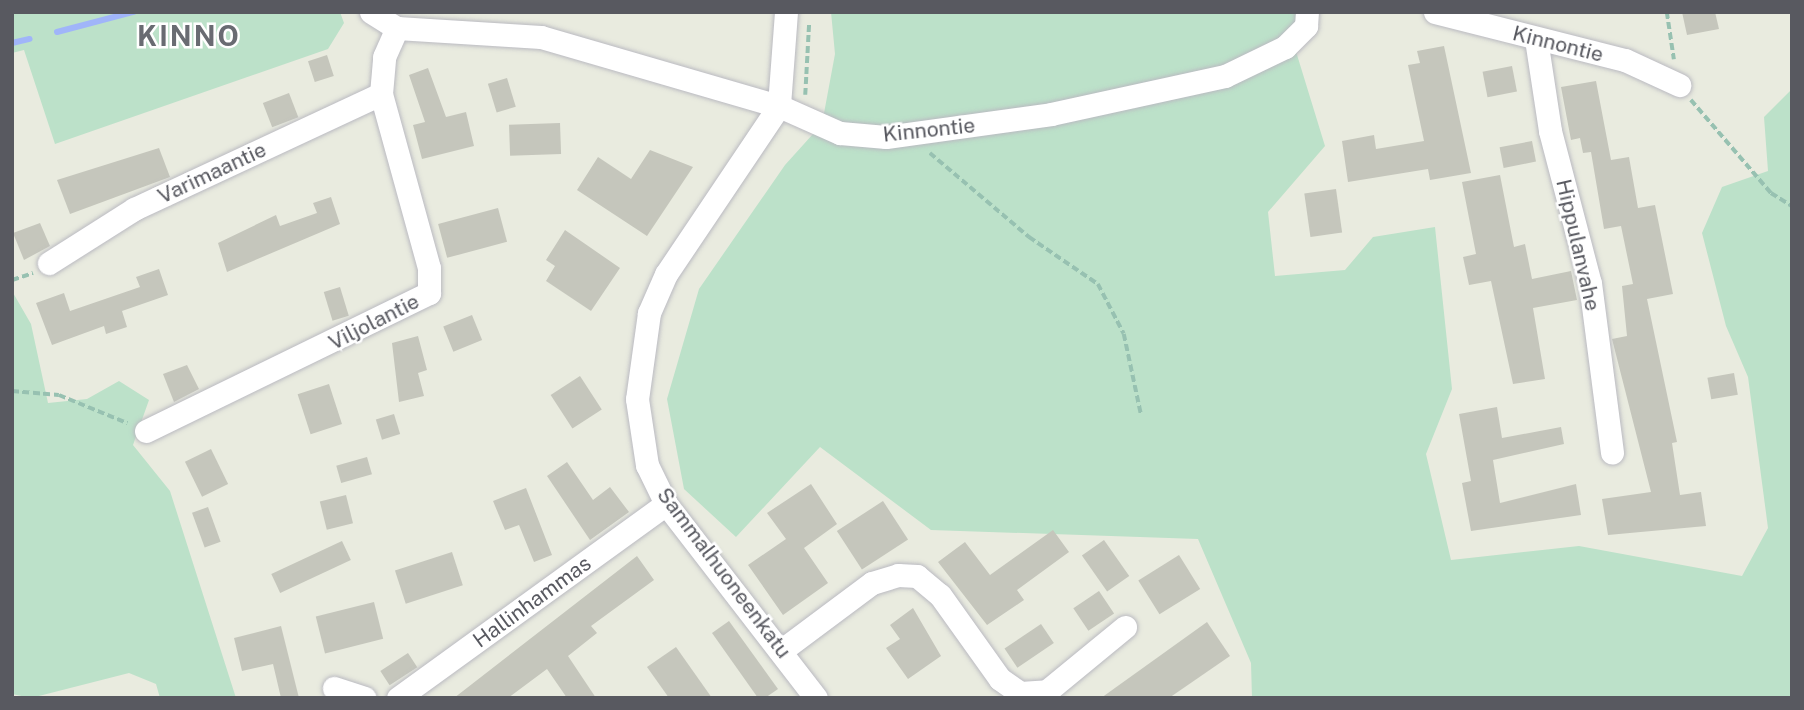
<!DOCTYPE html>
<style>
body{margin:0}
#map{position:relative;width:1804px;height:710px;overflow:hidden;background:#e9ebdf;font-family:"Public Sans",sans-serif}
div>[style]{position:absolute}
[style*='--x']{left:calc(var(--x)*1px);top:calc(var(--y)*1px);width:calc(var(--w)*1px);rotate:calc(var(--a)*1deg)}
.green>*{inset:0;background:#bce1c9}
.stream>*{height:6px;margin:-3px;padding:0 3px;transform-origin:3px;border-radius:3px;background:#a0b5f9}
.building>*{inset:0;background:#c5c6bc;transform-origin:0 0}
.path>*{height:3.5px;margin-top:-1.75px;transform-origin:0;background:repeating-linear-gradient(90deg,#97c1b1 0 7px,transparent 0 10.5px)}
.roads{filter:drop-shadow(0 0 2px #babac1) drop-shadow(0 0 2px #babac1)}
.street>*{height:23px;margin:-11.5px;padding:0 11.5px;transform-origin:11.5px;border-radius:11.5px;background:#fff}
span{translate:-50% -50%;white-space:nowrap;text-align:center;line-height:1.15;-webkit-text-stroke:5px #fff;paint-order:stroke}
.street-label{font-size:21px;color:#585960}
.district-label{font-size:28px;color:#696b72;font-weight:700;letter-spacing:2px}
.frame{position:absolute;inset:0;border:14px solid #585960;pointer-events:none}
</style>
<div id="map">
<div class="green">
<div style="clip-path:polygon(12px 12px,340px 12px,344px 23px,328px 49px,55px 144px,24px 50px,12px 53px)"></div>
<div style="clip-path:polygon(831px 12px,1304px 12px,1294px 45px,1325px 146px,1268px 212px,1275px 276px,1345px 270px,1373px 237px,1435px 227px,1452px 389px,1426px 454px,1451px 560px,1579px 546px,1742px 576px,1768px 528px,1748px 377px,1726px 326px,1702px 233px,1722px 187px,1768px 171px,1764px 117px,1792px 89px,1792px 698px,1252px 698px,1251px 663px,1198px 539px,931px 530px,820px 447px,736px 537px,684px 489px,667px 399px,699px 289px,785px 165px,822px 124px,835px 54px)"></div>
<div style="clip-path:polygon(12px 291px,31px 324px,48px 403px,87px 399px,119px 381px,149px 400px,133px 445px,170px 491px,236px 698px,160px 698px,156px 684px,129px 673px,31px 698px,12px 694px)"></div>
</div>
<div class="stream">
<div style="--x:57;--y:32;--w:79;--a:-14.7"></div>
<div style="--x:12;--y:43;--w:18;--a:-13"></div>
</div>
<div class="building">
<div style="clip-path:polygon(1682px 12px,1715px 12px,1719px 29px,1687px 35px)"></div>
<div style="clip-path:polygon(1444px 46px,1471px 173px,1430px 180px,1428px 169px,1348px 182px,1342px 141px,1374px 135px,1376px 149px,1424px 141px,1408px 65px,1420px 63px,1417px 51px)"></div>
<div style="left:327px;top:55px;width:22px;height:20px;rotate:72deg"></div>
<div style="left:1512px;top:66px;width:26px;height:30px;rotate:79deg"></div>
<div style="clip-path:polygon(428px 68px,446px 117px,466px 112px,474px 146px,422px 159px,413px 125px,425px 122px,409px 75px)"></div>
<div style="left:507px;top:78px;width:30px;height:20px;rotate:73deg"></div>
<div style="clip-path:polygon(1596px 81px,1611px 160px,1629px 157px,1638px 208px,1655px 205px,1673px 294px,1647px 299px,1677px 442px,1672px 443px,1680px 495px,1701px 492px,1706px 526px,1608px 535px,1602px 499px,1651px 492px,1612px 339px,1627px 336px,1622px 286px,1633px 284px,1621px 226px,1604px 229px,1591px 152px,1583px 153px,1580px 138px,1571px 140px,1561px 87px)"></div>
<div style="left:289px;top:93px;width:26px;height:28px;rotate:69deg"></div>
<div style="left:560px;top:123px;width:31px;height:51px;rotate:88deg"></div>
<div style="left:1532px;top:141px;width:21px;height:33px;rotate:79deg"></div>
<div style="clip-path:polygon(159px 148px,170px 177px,70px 214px,57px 180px)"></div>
<div style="clip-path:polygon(650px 150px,693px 167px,647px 236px,577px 190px,598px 157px,631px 179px)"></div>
<div style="clip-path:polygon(1500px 175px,1514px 247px,1525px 244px,1532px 279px,1571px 271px,1577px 300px,1533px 308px,1545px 379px,1513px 384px,1491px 281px,1469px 285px,1463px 257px,1476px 254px,1462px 182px)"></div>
<div style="left:1336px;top:189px;width:44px;height:32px;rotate:82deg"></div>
<div style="clip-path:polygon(331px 197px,340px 224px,227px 272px,218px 243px,276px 215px,280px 226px,317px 213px,313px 203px)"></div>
<div style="left:498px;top:208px;width:35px;height:62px;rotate:75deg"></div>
<div style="clip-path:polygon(40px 223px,50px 246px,24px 260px,13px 233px)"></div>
<div style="clip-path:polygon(565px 230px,620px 268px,591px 311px,546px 281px,555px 266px,546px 260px)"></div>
<div style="clip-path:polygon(159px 269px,168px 295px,122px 311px,127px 327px,106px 334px,104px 326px,52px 345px,36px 303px,64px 293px,70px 311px,140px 287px,136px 277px)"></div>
<div style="left:340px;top:287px;width:30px;height:17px;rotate:73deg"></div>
<div style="left:472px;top:315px;width:27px;height:31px;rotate:68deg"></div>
<div style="clip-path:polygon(418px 336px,427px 370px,418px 373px,424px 396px,399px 402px,392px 343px)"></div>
<div style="clip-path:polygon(187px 365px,199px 389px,174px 402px,163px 374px)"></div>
<div style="left:1734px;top:373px;width:22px;height:27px;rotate:80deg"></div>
<div style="left:580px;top:376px;width:40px;height:35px;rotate:57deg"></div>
<div style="left:329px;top:384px;width:42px;height:33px;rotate:72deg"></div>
<div style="clip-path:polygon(1497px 407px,1502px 438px,1561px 427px,1564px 444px,1493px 460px,1500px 503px,1576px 484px,1581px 515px,1471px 531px,1462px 483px,1471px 481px,1459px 414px)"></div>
<div style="left:394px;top:414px;width:21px;height:19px;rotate:73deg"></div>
<div style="left:211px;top:449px;width:39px;height:29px;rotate:64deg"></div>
<div style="left:367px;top:457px;width:18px;height:32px;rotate:74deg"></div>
<div style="clip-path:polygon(567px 462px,593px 500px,610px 487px,629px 512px,590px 540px,547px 476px)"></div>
<div style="clip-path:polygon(811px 484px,837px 524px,804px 548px,828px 583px,783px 615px,748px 565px,786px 539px,767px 513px)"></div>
<div style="clip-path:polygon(526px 488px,552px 555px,534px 562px,519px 525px,505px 530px,493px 501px)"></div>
<div style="left:346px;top:495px;width:29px;height:27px;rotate:76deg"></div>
<div style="left:883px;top:501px;width:46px;height:55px;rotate:57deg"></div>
<div style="left:208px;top:507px;width:37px;height:17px;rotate:70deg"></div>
<div style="clip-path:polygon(1053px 530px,1069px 552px,1017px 590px,1024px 600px,987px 625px,938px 562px,965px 542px,990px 575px)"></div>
<div style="left:1104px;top:540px;width:44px;height:27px;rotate:55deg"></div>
<div style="left:342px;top:541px;width:21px;height:78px;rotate:65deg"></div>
<div style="left:452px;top:552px;width:35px;height:60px;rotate:72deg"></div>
<div style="left:1179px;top:555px;width:40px;height:48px;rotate:58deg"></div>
<div style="clip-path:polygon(637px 556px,654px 580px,591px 626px,597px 633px,568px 656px,596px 698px,567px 698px,547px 669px,508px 698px,454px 698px)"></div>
<div style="left:1099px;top:591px;width:27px;height:31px;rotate:56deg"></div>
<div style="left:374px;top:602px;width:38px;height:60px;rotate:76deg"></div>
<div style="clip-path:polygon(913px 608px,941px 656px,908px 679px,886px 648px,900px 639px,890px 625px)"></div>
<div style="clip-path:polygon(729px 621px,778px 689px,765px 698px,758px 698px,712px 633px)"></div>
<div style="clip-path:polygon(1207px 622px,1230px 656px,1169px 698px,1101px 698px)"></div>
<div style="left:1041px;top:624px;width:23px;height:44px;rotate:56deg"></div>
<div style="clip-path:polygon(281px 626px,299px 698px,281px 698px,273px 664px,242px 671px,234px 638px)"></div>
<div style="clip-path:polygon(676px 647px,712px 698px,669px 698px,647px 667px)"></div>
<div style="left:408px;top:653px;width:17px;height:33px;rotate:57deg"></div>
</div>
<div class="path">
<div style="--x:1667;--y:12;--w:48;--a:81.5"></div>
<div style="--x:805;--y:95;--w:73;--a:-86.9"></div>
<div style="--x:1691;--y:100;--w:123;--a:49.3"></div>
<div style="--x:1771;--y:193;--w:25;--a:32"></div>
<div style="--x:930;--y:153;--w:130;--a:40.3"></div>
<div style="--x:1029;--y:237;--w:83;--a:34.3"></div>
<div style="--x:1098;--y:284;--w:56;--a:62.5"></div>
<div style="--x:1124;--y:334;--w:82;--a:78"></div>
<div style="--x:12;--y:280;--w:22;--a:-18"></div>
<div style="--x:12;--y:391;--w:47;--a:4.9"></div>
<div style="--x:59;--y:395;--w:74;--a:22.4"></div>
</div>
<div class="roads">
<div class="street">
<div style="--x:371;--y:12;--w:31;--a:32"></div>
<div style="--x:397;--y:28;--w:144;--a:3.6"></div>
<div style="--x:541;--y:37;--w:248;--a:16.2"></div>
<div style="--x:779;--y:106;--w:67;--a:23.9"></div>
<div style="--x:840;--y:133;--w:46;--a:5"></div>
<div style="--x:886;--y:137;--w:167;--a:-7.9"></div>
<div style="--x:1051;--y:114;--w:178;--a:-12.3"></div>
<div style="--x:1225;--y:76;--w:67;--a:-25.8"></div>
<div style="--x:1285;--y:47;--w:30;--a:-45"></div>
<div style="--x:1306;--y:26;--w:14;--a:-86"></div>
<div style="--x:786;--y:12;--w:94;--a:94.3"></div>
<div style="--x:779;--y:106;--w:202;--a:123.9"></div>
<div style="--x:666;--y:274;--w:43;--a:113.6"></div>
<div style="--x:649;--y:313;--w:87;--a:97.9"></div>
<div style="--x:637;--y:399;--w:67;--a:81.4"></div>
<div style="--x:647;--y:465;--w:43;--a:64"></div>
<div style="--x:666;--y:504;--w:245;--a:52.3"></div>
<div style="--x:1435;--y:12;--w:196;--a:14.2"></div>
<div style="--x:1625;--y:60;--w:60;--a:24.8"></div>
<div style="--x:1536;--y:39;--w:93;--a:81.3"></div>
<div style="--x:1550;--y:131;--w:157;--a:75.3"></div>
<div style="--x:1590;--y:283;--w:171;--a:82.6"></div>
<div style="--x:49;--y:263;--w:101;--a:-32.4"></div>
<div style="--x:134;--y:209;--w:272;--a:-25"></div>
<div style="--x:146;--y:431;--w:315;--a:-26"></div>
<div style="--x:429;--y:293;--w:25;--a:-90"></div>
<div style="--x:429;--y:268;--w:180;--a:-105.4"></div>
<div style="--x:381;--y:94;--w:37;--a:-85"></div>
<div style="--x:384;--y:57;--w:32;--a:-66"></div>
<div style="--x:782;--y:650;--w:112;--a:-36.7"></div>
<div style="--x:872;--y:583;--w:27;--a:-17"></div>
<div style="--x:898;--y:575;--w:19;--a:3"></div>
<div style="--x:917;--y:576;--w:30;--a:40"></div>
<div style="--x:940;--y:595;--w:103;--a:54.5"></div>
<div style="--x:1000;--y:679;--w:24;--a:35"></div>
<div style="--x:1020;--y:693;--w:27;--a:-4"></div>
<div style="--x:1047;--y:691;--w:101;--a:-39.4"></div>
<div style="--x:334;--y:688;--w:32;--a:18"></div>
<div style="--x:398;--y:698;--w:331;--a:-35.9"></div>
</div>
</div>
<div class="street-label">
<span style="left:1558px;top:44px;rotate:14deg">Kinnontie</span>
<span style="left:929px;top:130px;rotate:-6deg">Kinnontie</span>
<span style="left:212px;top:173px;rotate:-25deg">Varimaantie</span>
<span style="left:1578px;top:245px;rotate:77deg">Hippulanvahe</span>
<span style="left:374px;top:322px;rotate:-27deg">Viljolantie</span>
<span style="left:724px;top:573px;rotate:53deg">Sammalhuoneenkatu</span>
<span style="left:532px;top:602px;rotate:-36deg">Hallinhammas</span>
</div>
<div class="district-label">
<span style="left:189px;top:36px">KINNO</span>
</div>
<div class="frame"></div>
</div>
